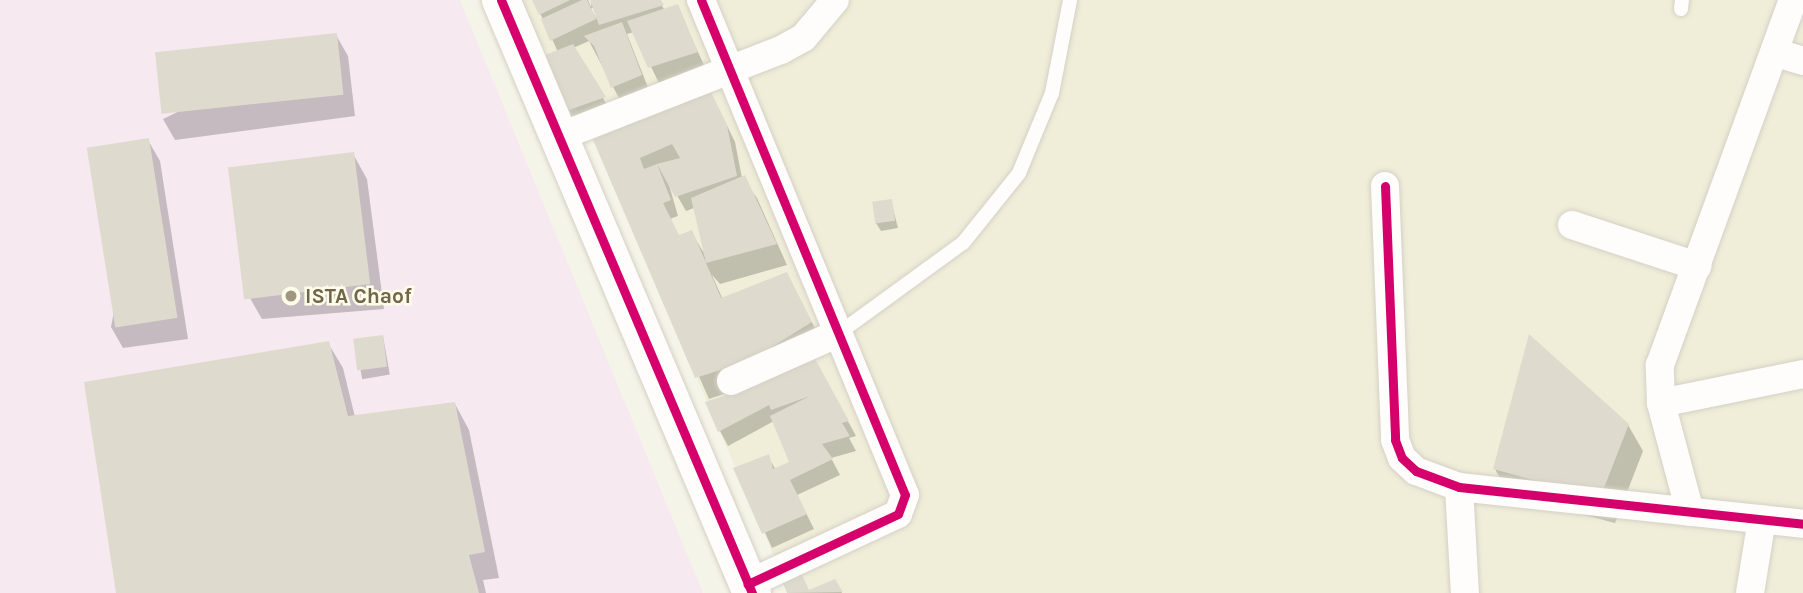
<!DOCTYPE html>
<style>
body{margin:0}
#map{position:relative;width:1803px;height:593px;overflow:hidden;background:#f5f4e8;font-family:Karla,sans-serif}
div>[style]{position:absolute}
[style*='--x']{left:calc(var(--x)*1px);top:calc(var(--y)*1px);width:calc(var(--w)*1px);rotate:calc(var(--a)*1deg)}
.residential>*{inset:0;background:#f0eed9}
.education>*{inset:0;background:#f6e9f0}
.shadow>*{inset:0;background:#0003;transform-origin:0 0}
.building>*{inset:0;background:#dedbce;transform-origin:0 0}
.roads{filter:drop-shadow(0 0 2px #d4d0c5) drop-shadow(0 0 2px #d4d0c5)}
.lane>*{height:14px;margin:-7px;padding:0 7px;transform-origin:7px;border-radius:7px;background:#fefdfc}
.street>*{height:28px;margin:-14px;padding:0 14px;transform-origin:14px;border-radius:14px;background:#fefdfc}
.secondary>*{height:38px;margin:-19px;padding:0 19px;transform-origin:19px;border-radius:19px;background:#fefdfc}
.cycleway>*{height:9px;margin:-4.5px;padding:0 4.5px;transform-origin:4.5px;border-radius:4.5px;background:#d6006c}
.dots>*{width:19px;height:19px;translate:-50% -50%;box-sizing:border-box;border:4px solid #fefde9;border-radius:50%}
span{translate:-50% -50%;white-space:nowrap;text-align:center;line-height:1.15;-webkit-text-stroke:5px #fefde9;paint-order:stroke}
.poi-label{font-size:21px;color:#71654b;font-weight:700}
.left{translate:0 -50%;text-align:left}
</style>
<div id="map">
<div class="residential">
<div style="clip-path:polygon(518px 0,1803px 0,1803px 593px,790px 593px,591px 135px)"></div>
</div>
<div class="education">
<div style="clip-path:polygon(0 0,460px 0,703px 593px,0 593px)"></div>
</div>
<div class="shadow">
<div style="clip-path:polygon(evenodd,534px 0,588px 0,591px 7px,592px 0,659px 0,665px 11px,677px 7px,705px 67px,659px 83px,634px 32px,627px 34px,649px 90px,621px 102px,589px 41px,573px 48px,612px 113px,576px 126px,568px 111px,558px 52px,534px 0,594px 7px,598px 17px,596px 18px,591px 9px,594px 7px)"></div>
<div style="clip-path:polygon(336px 35px,348px 56px,355px 116px,175px 140px,163px 119px)"></div>
<div style="clip-path:polygon(evenodd,717px 105px,735px 142px,742px 178px,757px 198px,787px 265px,720px 284px,712px 275px,723px 300px,798px 295px,823px 344px,802px 357px,820px 370px,856px 436px,849px 438px,856px 451px,831px 458px,840px 475px,797px 495px,814px 529px,772px 548px,736px 469px,768px 457px,776px 470px,791px 463px,774px 421px,728px 446px,720px 431px,768px 379px,709px 399px,593px 136px,717px 105px,667px 178px,686px 211px,694px 208px,707px 258px,691px 232px,679px 237px,670px 219px,678px 216px,667px 178px)"></div>
<div style="clip-path:polygon(148px 140px,160px 161px,188px 339px,123px 348px,111px 327px)"></div>
<div style="clip-path:polygon(353px 154px,367px 179px,384px 309px,262px 319px,247px 293px)"></div>
<div style="clip-path:polygon(891px 201px,898px 228px,881px 231px,876px 223px)"></div>
<div style="left:383px;top:336px;width:39px;height:28px;rotate:80deg"></div>
<div style="clip-path:polygon(328px 343px,343px 368px,355px 417px,455px 404px,469px 430px,499px 578px,483px 580px,486px 593px,118px 593px)"></div>
<div style="clip-path:polygon(1628px 425px,1643px 451px,1615px 523px,1509px 495px,1495px 469px)"></div>
<div style="clip-path:polygon(782px 577px,810px 591px,835px 581px,842px 593px,789px 593px)"></div>
</div>
<div class="building">
<div style="clip-path:polygon(532px 0,570px 0,539px 15px)"></div>
<div style="clip-path:polygon(582px 0,587px 0,596px 19px,550px 41px,541px 19px)"></div>
<div style="clip-path:polygon(590px 0,661px 0,664px 5px,599px 25px)"></div>
<div style="clip-path:polygon(678px 4px,698px 52px,648px 68px,627px 21px)"></div>
<div style="clip-path:polygon(622px 22px,642px 75px,611px 88px,594px 46px,584px 36px)"></div>
<div style="left:337px;top:33px;width:62px;height:183px;rotate:84deg"></div>
<div style="clip-path:polygon(573px 44px,606px 97px,566px 111px,540px 57px)"></div>
<div style="clip-path:polygon(709px 88px,727px 125px,737px 176px,675px 197px,657px 164px,680px 158px,672px 144px,640px 158px,644px 169px,657px 164px,671px 200px,663px 203px,679px 235px,692px 230px,706px 263px,691px 198px,745px 175px,777px 244px,706px 263px,721px 298px,787px 272px,812px 322px,749px 361px,695px 378px,591px 135px)"></div>
<div style="left:149px;top:138px;width:182px;height:63px;rotate:81deg"></div>
<div style="left:354px;top:152px;width:133px;height:127px;rotate:83deg"></div>
<div style="left:892px;top:199px;width:22px;height:20px;rotate:82deg"></div>
<div style="clip-path:polygon(1529px 334px,1629px 424px,1600px 498px,1493px 469px)"></div>
<div style="left:383px;top:335px;width:32px;height:30px;rotate:83deg"></div>
<div style="clip-path:polygon(329px 341px,348px 416px,455px 402px,485px 552px,469px 555px,479px 593px,116px 593px,84px 382px)"></div>
<div style="clip-path:polygon(812px 353px,849px 421px,842px 423px,850px 436px,822px 444px,833px 459px,790px 480px,807px 514px,762px 534px,733px 468px,769px 454px,773px 469px,789px 462px,770px 416px,810px 396px,771px 410px,769px 405px,718px 432px,705px 402px,760px 384px,758px 378px)"></div>
<div style="clip-path:polygon(800px 570px,809px 590px,835px 579px,843px 592px,787px 593px,780px 576px)"></div>
</div>
<div class="roads">
<div class="lane">
<div style="--x:1681;--y:9;--w:9;--a:-84"></div>
<div style="--x:839;--y:333;--w:153;--a:-36"></div>
<div style="--x:963;--y:243;--w:90;--a:-51.3"></div>
<div style="--x:1019;--y:173;--w:87;--a:-67.6"></div>
<div style="--x:1052;--y:93;--w:95;--a:-79"></div>
</div>
<div class="street">
<div style="--x:701;--y:0;--w:535;--a:67.6"></div>
<div style="--x:905;--y:495;--w:20;--a:110"></div>
<div style="--x:898;--y:514;--w:166;--a:155"></div>
<div style="--x:1777;--y:53;--w:27;--a:17"></div>
<div style="--x:556;--y:138;--w:242;--a:-21.4"></div>
<div style="--x:781;--y:50;--w:26;--a:-29"></div>
<div style="--x:804;--y:37;--w:48;--a:-50"></div>
<div style="--x:1385;--y:186;--w:254;--a:87.7"></div>
<div style="--x:1395;--y:440;--w:19;--a:69"></div>
<div style="--x:1402;--y:458;--w:19;--a:43"></div>
<div style="--x:1416;--y:471;--w:46;--a:20.4"></div>
<div style="--x:1459;--y:487;--w:346;--a:6.1"></div>
<div style="--x:1572;--y:225;--w:132;--a:18.2"></div>
<div style="--x:731;--y:381;--w:118;--a:-24"></div>
<div style="--x:1661;--y:403;--w:145;--a:-11.5"></div>
<div style="--x:1459;--y:487;--w:106;--a:86.8"></div>
<div style="--x:1690;--y:512;--w:113;--a:-104.9"></div>
<div style="--x:1661;--y:403;--w:38;--a:-92"></div>
<div style="--x:1660;--y:365;--w:388;--a:-70"></div>
<div style="--x:1750;--y:593;--w:75;--a:-80.8"></div>
</div>
<div class="secondary">
<div style="--x:501;--y:0;--w:644;--a:67.06"></div>
</div>
</div>
<div class="cycleway">
<div style="--x:501;--y:0;--w:644;--a:67.06"></div>
<div style="--x:701;--y:0;--w:535;--a:67.6"></div>
<div style="--x:905;--y:495;--w:20;--a:110"></div>
<div style="--x:898;--y:514;--w:166;--a:155"></div>
<div style="--x:1385;--y:186;--w:254;--a:87.7"></div>
<div style="--x:1395;--y:440;--w:19;--a:69"></div>
<div style="--x:1402;--y:458;--w:19;--a:43"></div>
<div style="--x:1416;--y:471;--w:46;--a:20.4"></div>
<div style="--x:1459;--y:487;--w:346;--a:6.1"></div>
</div>
<div class="dots">
<div style="left:291px;top:296px;background:#9f9782"></div>
</div>
<div class="poi-label">
<span class="left" style="left:305px;top:296px">ISTA Chaof</span>
</div>
</div>
